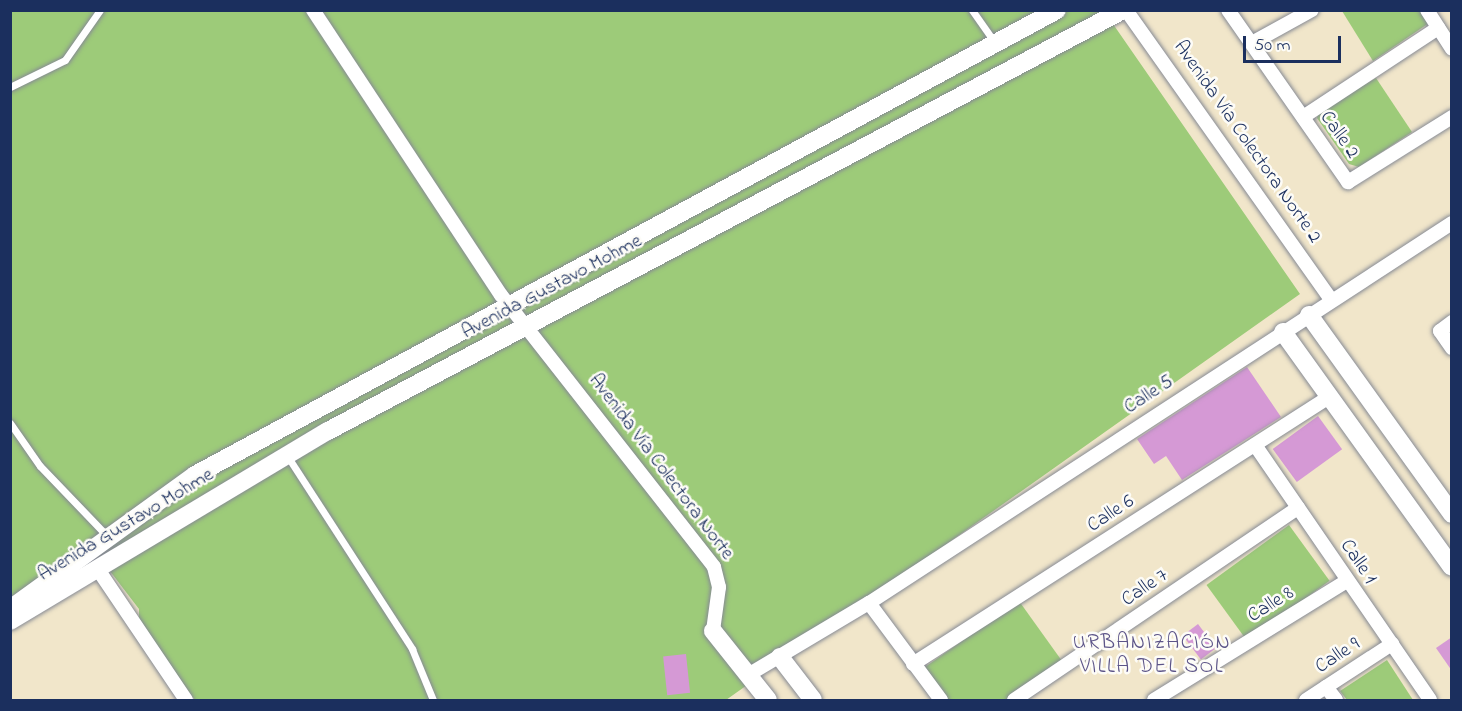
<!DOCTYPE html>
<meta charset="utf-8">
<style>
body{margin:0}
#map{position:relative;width:1462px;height:711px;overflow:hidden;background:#f1e6ca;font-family:"Indie Flower",sans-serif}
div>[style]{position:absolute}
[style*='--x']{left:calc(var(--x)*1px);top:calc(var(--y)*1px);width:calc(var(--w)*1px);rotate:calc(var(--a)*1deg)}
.green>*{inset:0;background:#9dcb79;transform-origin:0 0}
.building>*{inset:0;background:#d599d5;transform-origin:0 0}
.roads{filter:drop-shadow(0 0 2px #868a94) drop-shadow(0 0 2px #868a94)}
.service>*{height:7px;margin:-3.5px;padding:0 3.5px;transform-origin:3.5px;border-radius:3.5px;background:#fff}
.minor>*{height:14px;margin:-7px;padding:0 7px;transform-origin:7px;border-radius:7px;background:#fff}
.tertiary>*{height:18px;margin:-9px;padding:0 9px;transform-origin:9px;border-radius:9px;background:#fff}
span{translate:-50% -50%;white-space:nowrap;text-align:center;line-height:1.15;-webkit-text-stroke:5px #fdfcf7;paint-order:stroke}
.street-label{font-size:20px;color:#1b2f5e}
.neighbourhood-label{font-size:21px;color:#5c5488;letter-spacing:1.5px}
.frame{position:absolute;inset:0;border:12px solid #1b2f5e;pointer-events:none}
.scale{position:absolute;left:1243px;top:36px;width:98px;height:27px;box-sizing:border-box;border:3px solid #1b2f5e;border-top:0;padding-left:8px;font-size:18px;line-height:21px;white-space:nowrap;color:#1b2f5e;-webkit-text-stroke:4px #fdfcf7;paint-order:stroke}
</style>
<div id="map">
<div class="green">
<div style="clip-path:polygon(11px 11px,1104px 11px,1300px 294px,726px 700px,195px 700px,139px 625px,139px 609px,103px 562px,81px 559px,11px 606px)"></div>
<div style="clip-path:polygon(1342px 11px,1421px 11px,1429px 23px,1373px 61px)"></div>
<div style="clip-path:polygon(1376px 78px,1412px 132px,1359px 167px,1349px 164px,1317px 118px,1319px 111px)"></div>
<div style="left:1289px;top:525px;width:69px;height:102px;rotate:54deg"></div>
<div style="clip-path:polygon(1019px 601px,1062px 661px,1006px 700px,948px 700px,925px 667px)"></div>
<div style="clip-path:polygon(1387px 660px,1413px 700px,1347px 700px,1340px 691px)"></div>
</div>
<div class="building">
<div style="clip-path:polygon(1247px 367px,1281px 417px,1182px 480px,1166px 456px,1154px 464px,1137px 439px)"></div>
<div style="left:1318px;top:416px;width:41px;height:56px;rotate:54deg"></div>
<div style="left:1198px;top:624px;width:30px;height:19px;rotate:53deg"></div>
<div style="clip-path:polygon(1452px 637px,1452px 671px,1436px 648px)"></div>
<div style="left:686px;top:654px;width:39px;height:23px;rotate:84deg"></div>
</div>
<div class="roads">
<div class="service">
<div style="--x:972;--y:10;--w:39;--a:55"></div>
<div style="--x:10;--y:87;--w:61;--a:-26.1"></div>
<div style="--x:65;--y:60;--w:61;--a:-55"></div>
<div style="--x:10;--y:423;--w:52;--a:55.1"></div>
<div style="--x:40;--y:466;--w:98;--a:46.2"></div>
<div style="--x:288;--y:457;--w:229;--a:57.1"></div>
<div style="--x:412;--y:649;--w:55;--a:67.6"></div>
</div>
<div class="minor">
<div style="--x:313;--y:10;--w:341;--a:56.6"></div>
<div style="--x:501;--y:295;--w:345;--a:51.9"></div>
<div style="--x:714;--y:567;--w:21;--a:76"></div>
<div style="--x:719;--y:587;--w:44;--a:97.8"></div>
<div style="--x:1126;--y:10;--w:355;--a:54.7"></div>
<div style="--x:1228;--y:10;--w:210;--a:55.1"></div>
<div style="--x:1348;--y:182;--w:123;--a:-32"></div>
<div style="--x:1427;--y:10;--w:46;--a:57.3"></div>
<div style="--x:1252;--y:43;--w:68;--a:-28.8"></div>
<div style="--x:1303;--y:117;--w:162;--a:-33.4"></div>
<div style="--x:1452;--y:322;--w:15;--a:143"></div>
<div style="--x:1440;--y:331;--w:21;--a:55"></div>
<div style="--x:1255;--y:445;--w:309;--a:55.5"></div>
<div style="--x:97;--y:568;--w:159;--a:56"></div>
<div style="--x:869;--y:603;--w:121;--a:53.4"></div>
<div style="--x:913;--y:664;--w:496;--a:-32.7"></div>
<div style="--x:748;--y:675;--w:141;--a:-30.8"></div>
<div style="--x:869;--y:603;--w:696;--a:-33.1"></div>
<div style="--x:1326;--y:687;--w:16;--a:52"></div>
<div style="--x:1014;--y:700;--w:343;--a:-34.1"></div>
<div style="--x:1154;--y:700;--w:227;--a:-31.7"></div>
<div style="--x:1306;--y:700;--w:103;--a:-33.1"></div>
</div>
<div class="tertiary">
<div style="--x:1309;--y:315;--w:245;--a:54.3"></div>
<div style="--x:1283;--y:332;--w:289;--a:54.3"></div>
<div style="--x:10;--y:609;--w:228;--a:-35.9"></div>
<div style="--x:195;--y:475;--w:979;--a:-28.34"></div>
<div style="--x:10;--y:621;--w:370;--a:-30.9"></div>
<div style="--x:328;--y:431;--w:900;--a:-27.9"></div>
<div style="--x:713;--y:631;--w:88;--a:51.4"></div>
<div style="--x:780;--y:657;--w:54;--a:52.5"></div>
</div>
</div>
<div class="street-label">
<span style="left:1339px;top:135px;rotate:55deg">Calle 2</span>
<span style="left:1247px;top:142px;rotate:55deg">Avenida Vía Colectora Norte 2</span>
<span style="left:552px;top:287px;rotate:-28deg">Avenida Gustavo Mohme</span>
<span style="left:1149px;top:395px;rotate:-33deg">Calle 5</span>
<span style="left:661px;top:467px;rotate:53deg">Avenida Vía Colectora Norte</span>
<span style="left:1111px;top:514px;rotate:-33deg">Calle 6</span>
<span style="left:126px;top:525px;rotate:-31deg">Avenida Gustavo Mohme</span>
<span style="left:1358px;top:562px;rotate:56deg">Calle 1</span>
<span style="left:1145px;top:588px;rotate:-34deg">Calle 7</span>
<span style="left:1271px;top:605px;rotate:-32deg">Calle 8</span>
<span style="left:1338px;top:656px;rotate:-33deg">Calle 9</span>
</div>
<div class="neighbourhood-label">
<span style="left:1152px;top:655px">URBANIZACIÓN<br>VILLA DEL SOL</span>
</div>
<div class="frame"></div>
<div class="scale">50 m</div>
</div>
